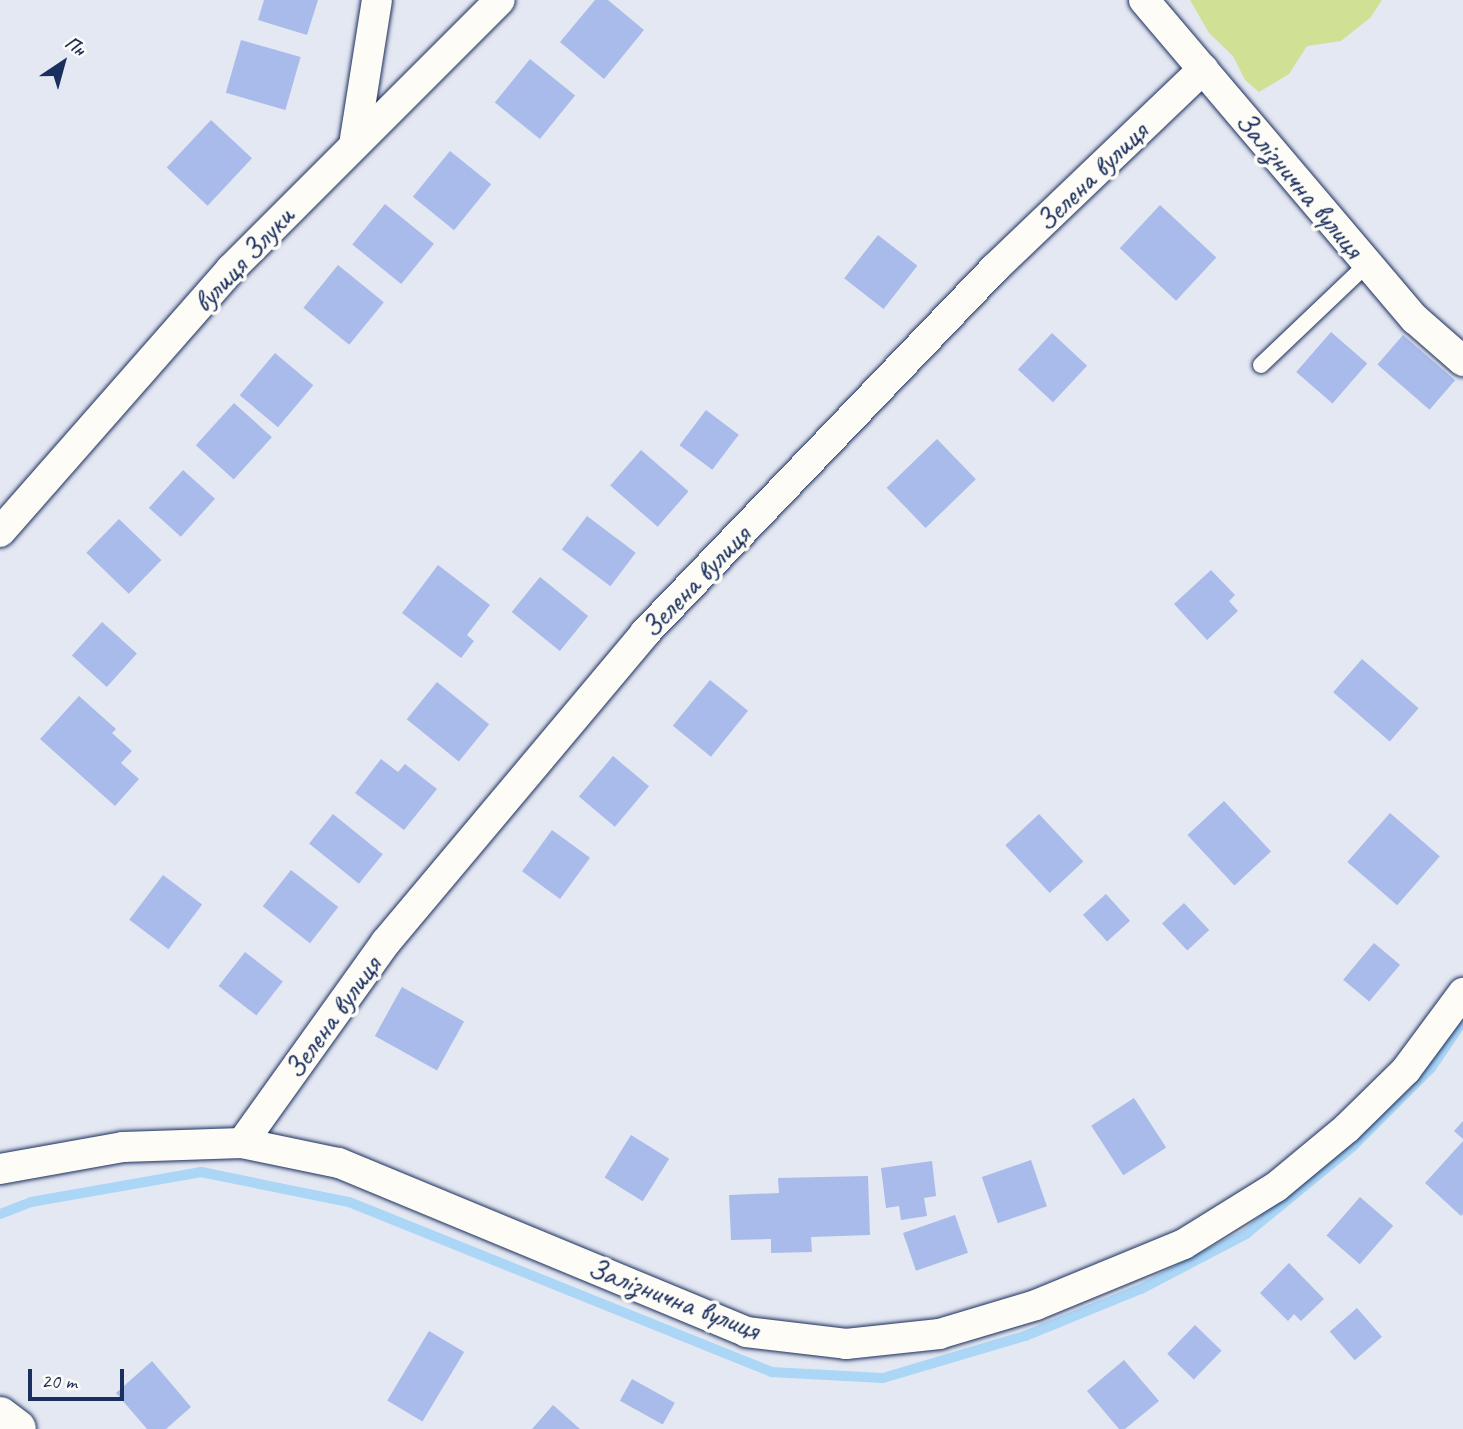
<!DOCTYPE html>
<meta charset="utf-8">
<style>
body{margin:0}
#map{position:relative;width:1463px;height:1429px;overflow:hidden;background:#e4e8f3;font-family:Caveat,sans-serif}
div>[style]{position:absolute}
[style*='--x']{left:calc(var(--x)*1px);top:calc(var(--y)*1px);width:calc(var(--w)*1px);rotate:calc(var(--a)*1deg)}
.green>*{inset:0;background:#d0e094}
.stream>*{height:10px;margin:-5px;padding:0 5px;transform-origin:5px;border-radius:5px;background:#abd6f6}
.building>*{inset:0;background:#a9bbea;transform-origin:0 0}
.roads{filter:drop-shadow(0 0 2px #1b2f5e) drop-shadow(0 0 2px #1b2f5e)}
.lane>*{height:16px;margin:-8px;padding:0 8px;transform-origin:8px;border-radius:8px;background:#fdfcf7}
.street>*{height:30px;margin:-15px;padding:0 15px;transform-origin:15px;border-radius:15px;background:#fdfcf7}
.primary>*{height:38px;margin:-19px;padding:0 19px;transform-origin:19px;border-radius:19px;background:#fdfcf7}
span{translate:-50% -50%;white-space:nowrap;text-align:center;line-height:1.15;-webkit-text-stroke:7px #fdfcf7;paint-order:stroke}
.street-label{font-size:30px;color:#1b2f5e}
.north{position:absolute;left:28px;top:28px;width:70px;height:70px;-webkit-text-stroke:5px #fdfcf7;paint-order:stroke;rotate:36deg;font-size:19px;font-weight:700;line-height:28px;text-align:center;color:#1b2f5e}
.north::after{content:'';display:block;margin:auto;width:24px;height:32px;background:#1b2f5e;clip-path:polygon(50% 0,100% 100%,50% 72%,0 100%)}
.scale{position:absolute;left:28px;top:1369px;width:96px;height:32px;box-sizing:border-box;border:4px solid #1b2f5e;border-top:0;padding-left:9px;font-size:21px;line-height:24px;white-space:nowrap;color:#1b2f5e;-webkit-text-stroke:5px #fdfcf7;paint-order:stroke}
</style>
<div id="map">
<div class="green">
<div style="clip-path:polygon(1190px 0,1382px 0,1370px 18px,1341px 41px,1307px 46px,1289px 74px,1259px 92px,1245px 80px,1233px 56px,1209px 33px)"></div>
</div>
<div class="stream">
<div style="--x:0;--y:1214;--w:33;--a:-21"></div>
<div style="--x:31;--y:1202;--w:173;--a:-10"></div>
<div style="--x:201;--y:1172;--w:151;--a:11.5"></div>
<div style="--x:349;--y:1202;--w:455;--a:21.9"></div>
<div style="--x:771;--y:1372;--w:112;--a:3.1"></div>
<div style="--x:883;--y:1378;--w:148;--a:-16.5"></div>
<div style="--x:1025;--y:1336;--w:125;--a:-22.1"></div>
<div style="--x:1141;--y:1289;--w:119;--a:-27.6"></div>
<div style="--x:1246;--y:1234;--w:137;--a:-39.4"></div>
<div style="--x:1352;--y:1147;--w:112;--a:-45"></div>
<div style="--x:1431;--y:1068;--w:57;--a:-55.8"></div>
</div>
<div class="building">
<div style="clip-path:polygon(264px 0,318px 0,307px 35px,258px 20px)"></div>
<div style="clip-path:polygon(595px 0,608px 0,644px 30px,604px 79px,560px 42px)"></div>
<div style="left:241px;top:40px;width:62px;height:55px;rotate:16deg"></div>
<div style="left:530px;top:59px;width:58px;height:56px;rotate:39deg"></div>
<div style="left:211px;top:120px;width:56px;height:65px;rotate:43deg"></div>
<div style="left:450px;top:151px;width:53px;height:59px;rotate:39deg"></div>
<div style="left:385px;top:204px;width:63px;height:52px;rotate:39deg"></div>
<div style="left:1160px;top:205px;width:77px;height:59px;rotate:43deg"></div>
<div style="left:878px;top:235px;width:50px;height:55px;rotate:38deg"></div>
<div style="left:338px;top:265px;width:59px;height:55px;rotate:39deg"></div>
<div style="left:1331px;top:332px;width:48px;height:53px;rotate:41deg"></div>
<div style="left:1052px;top:333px;width:48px;height:50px;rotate:43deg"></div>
<div style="left:1403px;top:335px;width:69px;height:39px;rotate:41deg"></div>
<div style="left:275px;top:353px;width:50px;height:55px;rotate:40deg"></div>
<div style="left:234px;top:403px;width:51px;height:57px;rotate:42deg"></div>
<div style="left:706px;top:410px;width:41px;height:44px;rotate:37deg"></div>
<div style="left:937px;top:439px;width:56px;height:70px;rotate:46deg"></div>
<div style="left:641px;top:450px;width:63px;height:47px;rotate:41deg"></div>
<div style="left:183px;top:470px;width:43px;height:51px;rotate:42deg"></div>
<div style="left:587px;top:516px;width:61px;height:42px;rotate:37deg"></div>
<div style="left:119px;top:519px;width:59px;height:47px;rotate:44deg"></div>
<div style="clip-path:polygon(438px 565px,490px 605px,467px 635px,474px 641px,461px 658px,402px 613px)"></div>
<div style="clip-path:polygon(1211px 570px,1235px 595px,1229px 601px,1238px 611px,1207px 640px,1174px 604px)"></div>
<div style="left:540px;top:577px;width:62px;height:45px;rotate:39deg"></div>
<div style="left:102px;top:622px;width:47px;height:45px;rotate:42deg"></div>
<div style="left:1362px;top:659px;width:75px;height:44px;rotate:41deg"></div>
<div style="left:710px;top:680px;width:49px;height:59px;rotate:39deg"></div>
<div style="left:437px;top:682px;width:67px;height:48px;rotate:39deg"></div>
<div style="clip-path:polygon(79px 696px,116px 729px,112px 733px,132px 751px,121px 763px,139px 779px,115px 806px,40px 739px)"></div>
<div style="left:613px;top:756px;width:47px;height:53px;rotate:40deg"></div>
<div style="clip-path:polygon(381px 759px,398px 772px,405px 764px,437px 789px,404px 830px,355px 793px)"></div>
<div style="left:1224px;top:801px;width:69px;height:50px;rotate:47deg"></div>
<div style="left:1390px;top:813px;width:66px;height:65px;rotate:41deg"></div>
<div style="left:333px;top:814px;width:64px;height:38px;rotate:39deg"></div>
<div style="left:1039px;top:814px;width:65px;height:46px;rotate:47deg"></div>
<div style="left:552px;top:830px;width:47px;height:51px;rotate:36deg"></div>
<div style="left:291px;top:870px;width:60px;height:46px;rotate:38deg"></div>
<div style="left:163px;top:875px;width:49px;height:56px;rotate:37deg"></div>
<div style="left:1106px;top:894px;width:36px;height:31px;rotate:48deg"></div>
<div style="left:1184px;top:903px;width:37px;height:30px;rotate:47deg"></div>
<div style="left:1374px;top:943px;width:34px;height:48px;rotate:40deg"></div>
<div style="left:245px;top:952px;width:48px;height:43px;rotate:38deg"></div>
<div style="left:402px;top:987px;width:71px;height:56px;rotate:29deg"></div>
<div style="left:1134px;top:1098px;width:59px;height:51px;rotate:57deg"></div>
<div style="clip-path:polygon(1463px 1121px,1463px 1139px,1454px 1131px)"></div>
<div style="left:631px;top:1135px;width:45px;height:50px;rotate:32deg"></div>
<div style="clip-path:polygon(1463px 1141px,1463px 1214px,1461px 1216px,1425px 1183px)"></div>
<div style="left:1031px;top:1160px;width:49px;height:52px;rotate:71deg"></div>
<div style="clip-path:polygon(932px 1161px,936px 1196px,924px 1198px,927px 1216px,901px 1220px,899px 1206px,886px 1208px,881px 1168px)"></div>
<div style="clip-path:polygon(868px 1176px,870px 1235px,811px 1237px,812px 1252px,771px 1253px,771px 1239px,731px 1240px,729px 1195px,779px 1193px,778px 1178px)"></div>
<div style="left:1360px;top:1197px;width:44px;height:51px;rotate:41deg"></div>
<div style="left:955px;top:1215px;width:40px;height:55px;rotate:71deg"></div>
<div style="clip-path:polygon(1289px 1263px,1324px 1299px,1301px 1321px,1294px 1314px,1288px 1321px,1260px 1293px)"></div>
<div style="left:1357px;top:1308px;width:38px;height:36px;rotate:49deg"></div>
<div style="left:1195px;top:1325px;width:37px;height:40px;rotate:44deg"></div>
<div style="left:429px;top:1331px;width:41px;height:81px;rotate:31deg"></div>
<div style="clip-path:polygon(1124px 1360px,1159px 1401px,1125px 1429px,1119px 1429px,1087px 1391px)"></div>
<div style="clip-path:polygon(152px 1361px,191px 1407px,166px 1429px,147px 1429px,116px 1393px)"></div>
<div style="left:632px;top:1379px;width:49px;height:25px;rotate:29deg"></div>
<div style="clip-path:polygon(553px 1405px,580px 1429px,532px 1429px)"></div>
</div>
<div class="roads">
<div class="lane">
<div style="--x:1261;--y:365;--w:148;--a:-43.6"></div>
</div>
<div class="street">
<div style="--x:1144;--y:0;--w:419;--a:49.7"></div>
<div style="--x:1415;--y:319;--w:64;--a:41.2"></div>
<div style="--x:354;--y:145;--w:147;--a:-81"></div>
<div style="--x:0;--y:532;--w:350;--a:-48.7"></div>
<div style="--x:231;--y:269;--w:380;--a:-45"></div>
<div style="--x:242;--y:1143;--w:247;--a:-54.4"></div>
<div style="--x:386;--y:942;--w:403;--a:-50"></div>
<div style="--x:645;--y:633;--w:506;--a:-46.2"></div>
<div style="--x:995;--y:268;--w:288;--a:-43.7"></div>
<div style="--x:0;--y:1169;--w:125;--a:-10.1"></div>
<div style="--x:123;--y:1147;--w:119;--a:-1.9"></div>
<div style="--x:242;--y:1143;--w:99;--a:11.7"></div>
<div style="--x:339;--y:1163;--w:441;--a:22.5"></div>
<div style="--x:746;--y:1332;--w:101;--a:6.8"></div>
<div style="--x:846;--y:1344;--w:94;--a:-6.1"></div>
<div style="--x:939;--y:1334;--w:101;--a:-16.6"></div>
<div style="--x:1036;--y:1305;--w:160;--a:-22.4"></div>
<div style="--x:1184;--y:1244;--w:108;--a:-31.8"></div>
<div style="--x:1276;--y:1187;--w:92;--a:-39.7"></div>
<div style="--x:1347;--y:1128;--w:83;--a:-44.5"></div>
<div style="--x:1406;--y:1070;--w:96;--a:-53.5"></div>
</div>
<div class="primary">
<div style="--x:0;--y:1416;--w:21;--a:37"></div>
</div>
</div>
<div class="street-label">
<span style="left:1091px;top:176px;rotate:-44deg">Зелена вулиця</span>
<span style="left:1300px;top:184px;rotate:50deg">Залізнична вулиця</span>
<span style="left:243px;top:259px;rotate:-47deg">вулиця Злуки</span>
<span style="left:695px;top:581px;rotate:-46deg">Зелена вулиця</span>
<span style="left:332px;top:1017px;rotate:-54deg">Зелена вулиця</span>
<span style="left:674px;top:1298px;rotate:21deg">Залізнична вулиця</span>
</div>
<div class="north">Пн</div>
<div class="scale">20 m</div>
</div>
